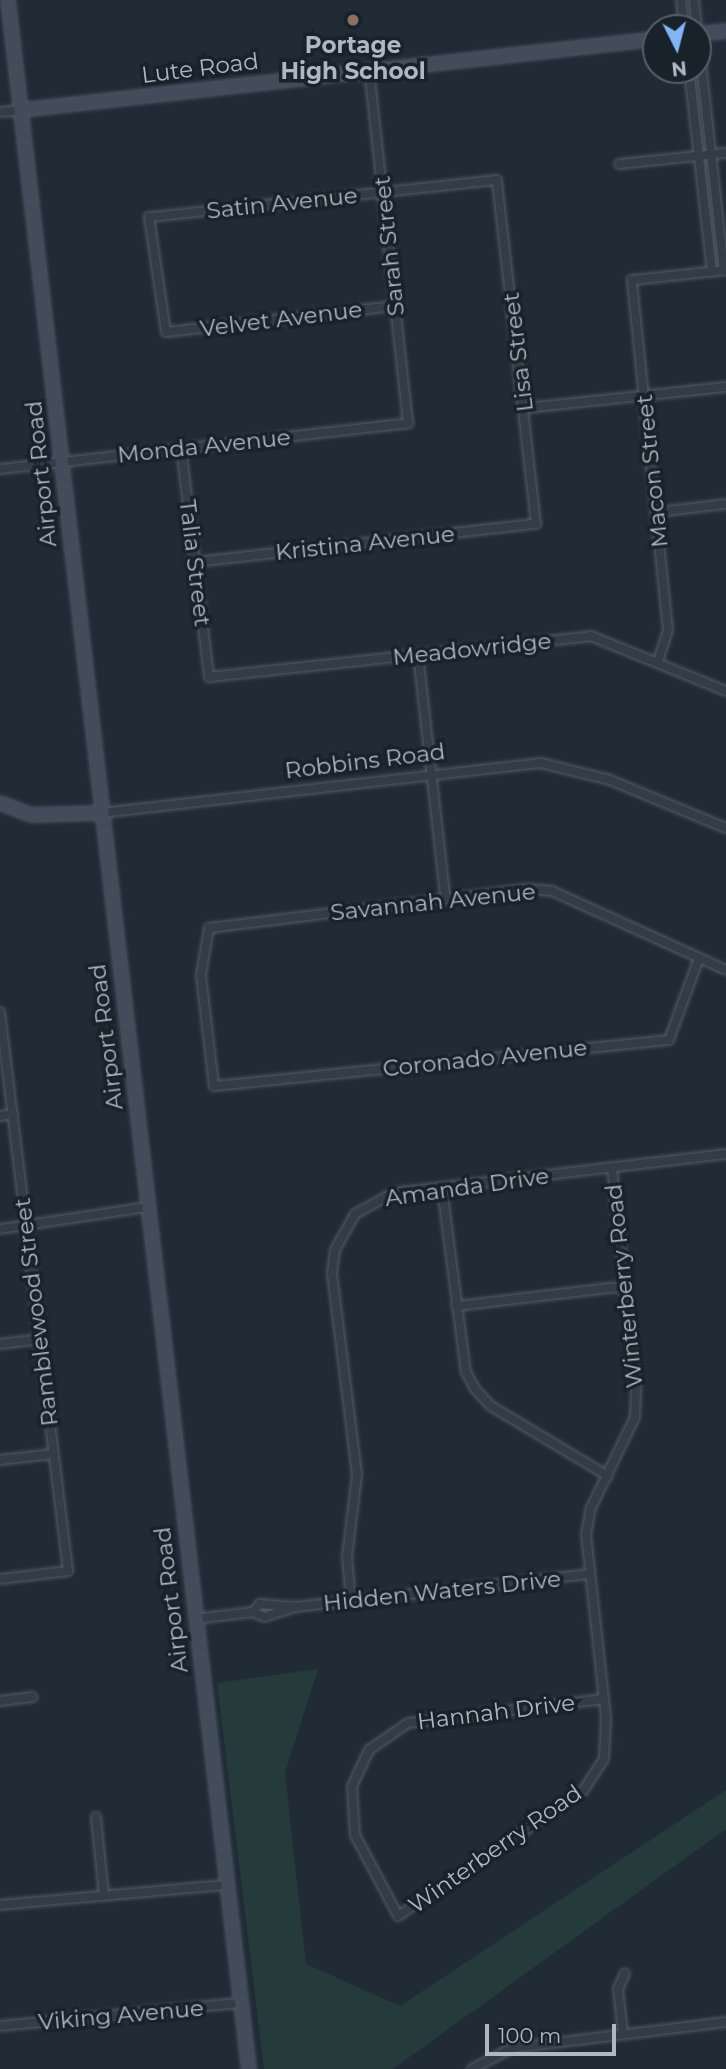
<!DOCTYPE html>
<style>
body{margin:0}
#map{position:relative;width:726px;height:2069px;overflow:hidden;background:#202b36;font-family:Montserrat,sans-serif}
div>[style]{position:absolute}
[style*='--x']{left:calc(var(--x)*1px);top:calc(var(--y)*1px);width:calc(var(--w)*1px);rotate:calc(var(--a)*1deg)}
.green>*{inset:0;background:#253a3a}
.roads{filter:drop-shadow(0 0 2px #515b65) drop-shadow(0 0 2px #515b65)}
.street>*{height:8px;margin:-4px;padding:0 4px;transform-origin:4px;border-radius:4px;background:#343d47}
.secondary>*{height:12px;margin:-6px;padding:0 6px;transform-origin:6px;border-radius:6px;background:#424c5a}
.dots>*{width:19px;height:19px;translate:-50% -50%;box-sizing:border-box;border:4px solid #19222b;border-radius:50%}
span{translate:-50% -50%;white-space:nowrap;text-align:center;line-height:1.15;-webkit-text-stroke:7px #19222b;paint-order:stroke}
.poi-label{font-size:23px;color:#aeb8c4;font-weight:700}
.street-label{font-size:23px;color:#aeb8c4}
.north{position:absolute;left:642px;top:14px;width:70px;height:70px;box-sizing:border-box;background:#19222b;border:2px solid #555e68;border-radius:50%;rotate:174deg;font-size:19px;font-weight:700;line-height:28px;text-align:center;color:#aeb8c4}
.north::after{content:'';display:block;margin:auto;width:24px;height:32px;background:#82b5f5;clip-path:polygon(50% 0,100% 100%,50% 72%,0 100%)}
.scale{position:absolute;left:485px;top:2024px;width:131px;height:32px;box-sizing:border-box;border:4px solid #aeb8c4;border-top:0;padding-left:9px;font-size:21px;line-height:24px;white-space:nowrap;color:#aeb8c4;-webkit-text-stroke:5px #19222b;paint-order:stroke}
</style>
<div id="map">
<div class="green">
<div style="clip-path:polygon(318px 1669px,285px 1773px,306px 1964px,400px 2006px,726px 1790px,726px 1829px,393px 2069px,264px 2069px,217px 1683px)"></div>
</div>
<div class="roads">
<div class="street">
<div style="--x:681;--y:0;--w:28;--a:84"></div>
<div style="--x:694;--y:0;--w:28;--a:84"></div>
<div style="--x:698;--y:35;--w:237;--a:83.7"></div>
<div style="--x:689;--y:70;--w:203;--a:83.5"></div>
<div style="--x:0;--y:112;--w:22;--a:-5"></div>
<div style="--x:619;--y:164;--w:108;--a:-5.9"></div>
<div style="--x:525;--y:408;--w:202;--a:-6"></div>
<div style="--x:181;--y:448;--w:231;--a:83"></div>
<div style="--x:209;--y:677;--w:384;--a:-6.1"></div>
<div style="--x:591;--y:636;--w:146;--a:22.2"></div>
<div style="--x:0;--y:469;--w:411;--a:-6.4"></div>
<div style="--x:408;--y:423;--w:355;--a:-96.3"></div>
<div style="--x:657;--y:512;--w:69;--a:-6.6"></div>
<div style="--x:195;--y:562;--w:343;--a:-6.4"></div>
<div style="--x:536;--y:524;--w:346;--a:-96.5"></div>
<div style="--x:497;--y:180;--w:350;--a:173.9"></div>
<div style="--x:149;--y:217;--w:116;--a:81.6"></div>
<div style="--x:166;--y:332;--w:230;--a:-6.5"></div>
<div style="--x:418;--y:654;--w:244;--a:83.6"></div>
<div style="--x:658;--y:661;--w:33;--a:-72"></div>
<div style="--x:668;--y:630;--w:352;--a:-95.9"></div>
<div style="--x:632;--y:280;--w:95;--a:-6.1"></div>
<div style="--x:101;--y:813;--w:443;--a:-6.5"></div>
<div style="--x:541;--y:763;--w:71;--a:13.8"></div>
<div style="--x:610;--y:780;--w:126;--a:22.5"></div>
<div style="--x:699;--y:958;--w:87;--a:110.1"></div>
<div style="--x:669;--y:1040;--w:457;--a:174.2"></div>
<div style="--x:214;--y:1086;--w:112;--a:-96.7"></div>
<div style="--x:201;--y:975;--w:48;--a:-80.3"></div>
<div style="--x:209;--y:928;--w:321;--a:-7"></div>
<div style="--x:528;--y:889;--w:24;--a:5"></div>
<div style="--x:552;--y:891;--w:191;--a:24.4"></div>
<div style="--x:0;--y:1012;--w:563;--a:83.06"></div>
<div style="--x:68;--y:1571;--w:68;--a:173.3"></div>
<div style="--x:0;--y:1116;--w:13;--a:-9"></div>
<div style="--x:442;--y:1188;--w:186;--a:82.6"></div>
<div style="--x:466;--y:1372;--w:19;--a:62"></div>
<div style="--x:475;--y:1389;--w:23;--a:47"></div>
<div style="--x:491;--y:1406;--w:136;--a:30.9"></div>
<div style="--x:0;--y:1229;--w:149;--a:-8.5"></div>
<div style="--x:456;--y:1306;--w:170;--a:-6.7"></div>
<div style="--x:0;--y:1344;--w:39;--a:-7"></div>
<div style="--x:0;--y:1460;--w:53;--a:-6.5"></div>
<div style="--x:351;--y:1601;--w:44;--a:-95.2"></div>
<div style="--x:347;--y:1557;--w:84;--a:-83.1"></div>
<div style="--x:357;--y:1474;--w:202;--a:-97.1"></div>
<div style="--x:332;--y:1274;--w:24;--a:-83"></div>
<div style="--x:335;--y:1250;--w:41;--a:-60.9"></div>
<div style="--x:355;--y:1214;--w:43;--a:-28.9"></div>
<div style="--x:393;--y:1193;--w:335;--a:-6.7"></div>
<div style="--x:253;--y:1612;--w:11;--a:-49"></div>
<div style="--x:260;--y:1604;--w:35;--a:5"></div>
<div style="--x:295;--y:1607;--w:295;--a:-6.4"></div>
<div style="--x:195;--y:1619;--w:58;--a:-6.9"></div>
<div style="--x:253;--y:1612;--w:12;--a:24"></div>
<div style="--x:264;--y:1617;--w:33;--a:-18"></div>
<div style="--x:603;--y:1699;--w:196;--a:173"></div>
<div style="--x:408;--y:1723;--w:47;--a:145.3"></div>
<div style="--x:369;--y:1750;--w:40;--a:115"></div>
<div style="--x:352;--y:1786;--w:49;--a:86.5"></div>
<div style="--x:355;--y:1835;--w:92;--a:62"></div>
<div style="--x:398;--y:1916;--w:223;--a:-34"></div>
<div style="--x:583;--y:1791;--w:38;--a:-57"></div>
<div style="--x:604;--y:1759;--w:41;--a:-87.2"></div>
<div style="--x:606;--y:1718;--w:184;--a:-96.2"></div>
<div style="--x:586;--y:1535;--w:27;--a:-80"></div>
<div style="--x:591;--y:1508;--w:101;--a:-64.2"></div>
<div style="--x:635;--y:1417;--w:28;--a:-88"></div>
<div style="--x:636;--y:1389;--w:221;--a:-96.2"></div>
<div style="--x:0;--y:1701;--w:33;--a:-7"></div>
<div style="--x:96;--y:1817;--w:79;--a:84.2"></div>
<div style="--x:0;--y:1905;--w:227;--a:-5.1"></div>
<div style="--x:0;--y:2026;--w:242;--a:-5.5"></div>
<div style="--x:623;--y:2033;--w:44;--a:-96.5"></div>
<div style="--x:618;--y:1989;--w:17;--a:-66"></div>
<div style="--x:472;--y:2069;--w:45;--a:-27.7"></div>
<div style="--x:512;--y:2048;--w:216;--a:-6.9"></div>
</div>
<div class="secondary">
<div style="--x:8;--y:0;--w:2083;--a:83.36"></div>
<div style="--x:698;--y:34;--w:28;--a:-6"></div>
<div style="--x:22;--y:110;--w:638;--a:-6.39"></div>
<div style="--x:0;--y:803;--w:34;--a:21"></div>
<div style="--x:32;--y:815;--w:69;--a:-1.7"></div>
</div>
</div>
<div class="dots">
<div style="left:353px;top:20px;background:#8d6e63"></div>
</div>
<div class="poi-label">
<span style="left:353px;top:58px">Portage<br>High School</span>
</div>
<div class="street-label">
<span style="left:200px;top:68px;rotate:-7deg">Lute Road</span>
<span style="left:282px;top:203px;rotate:-6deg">Satin Avenue</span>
<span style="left:389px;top:246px;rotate:-96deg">Sarah Street</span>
<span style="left:281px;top:319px;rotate:-7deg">Velvet Avenue</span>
<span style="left:518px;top:352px;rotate:-97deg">Lisa Street</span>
<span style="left:204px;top:446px;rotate:-6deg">Monda Avenue</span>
<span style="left:652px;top:471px;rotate:-96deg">Macon Street</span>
<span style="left:41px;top:474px;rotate:-96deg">Airport Road</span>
<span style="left:365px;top:543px;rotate:-6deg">Kristina Avenue</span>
<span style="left:195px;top:563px;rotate:83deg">Talia Street</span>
<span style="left:472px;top:649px;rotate:-6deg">Meadowridge</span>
<span style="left:365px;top:761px;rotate:-7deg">Robbins Road</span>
<span style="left:433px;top:902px;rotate:-6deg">Savannah Avenue</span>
<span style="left:106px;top:1037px;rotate:-97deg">Airport Road</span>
<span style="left:485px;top:1058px;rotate:-6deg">Coronado Avenue</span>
<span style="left:467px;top:1187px;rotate:-8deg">Amanda Drive</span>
<span style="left:624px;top:1286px;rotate:-96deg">Winterberry Road</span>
<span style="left:36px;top:1312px;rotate:-97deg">Ramblewood Street</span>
<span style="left:442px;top:1591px;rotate:-6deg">Hidden Waters Drive</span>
<span style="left:171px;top:1600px;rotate:-97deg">Airport Road</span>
<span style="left:496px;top:1712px;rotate:-7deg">Hannah Drive</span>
<span style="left:495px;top:1849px;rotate:-35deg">Winterberry Road</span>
<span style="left:121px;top:2015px;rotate:-5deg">Viking Avenue</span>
</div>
<div class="north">N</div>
<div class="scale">100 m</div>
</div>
